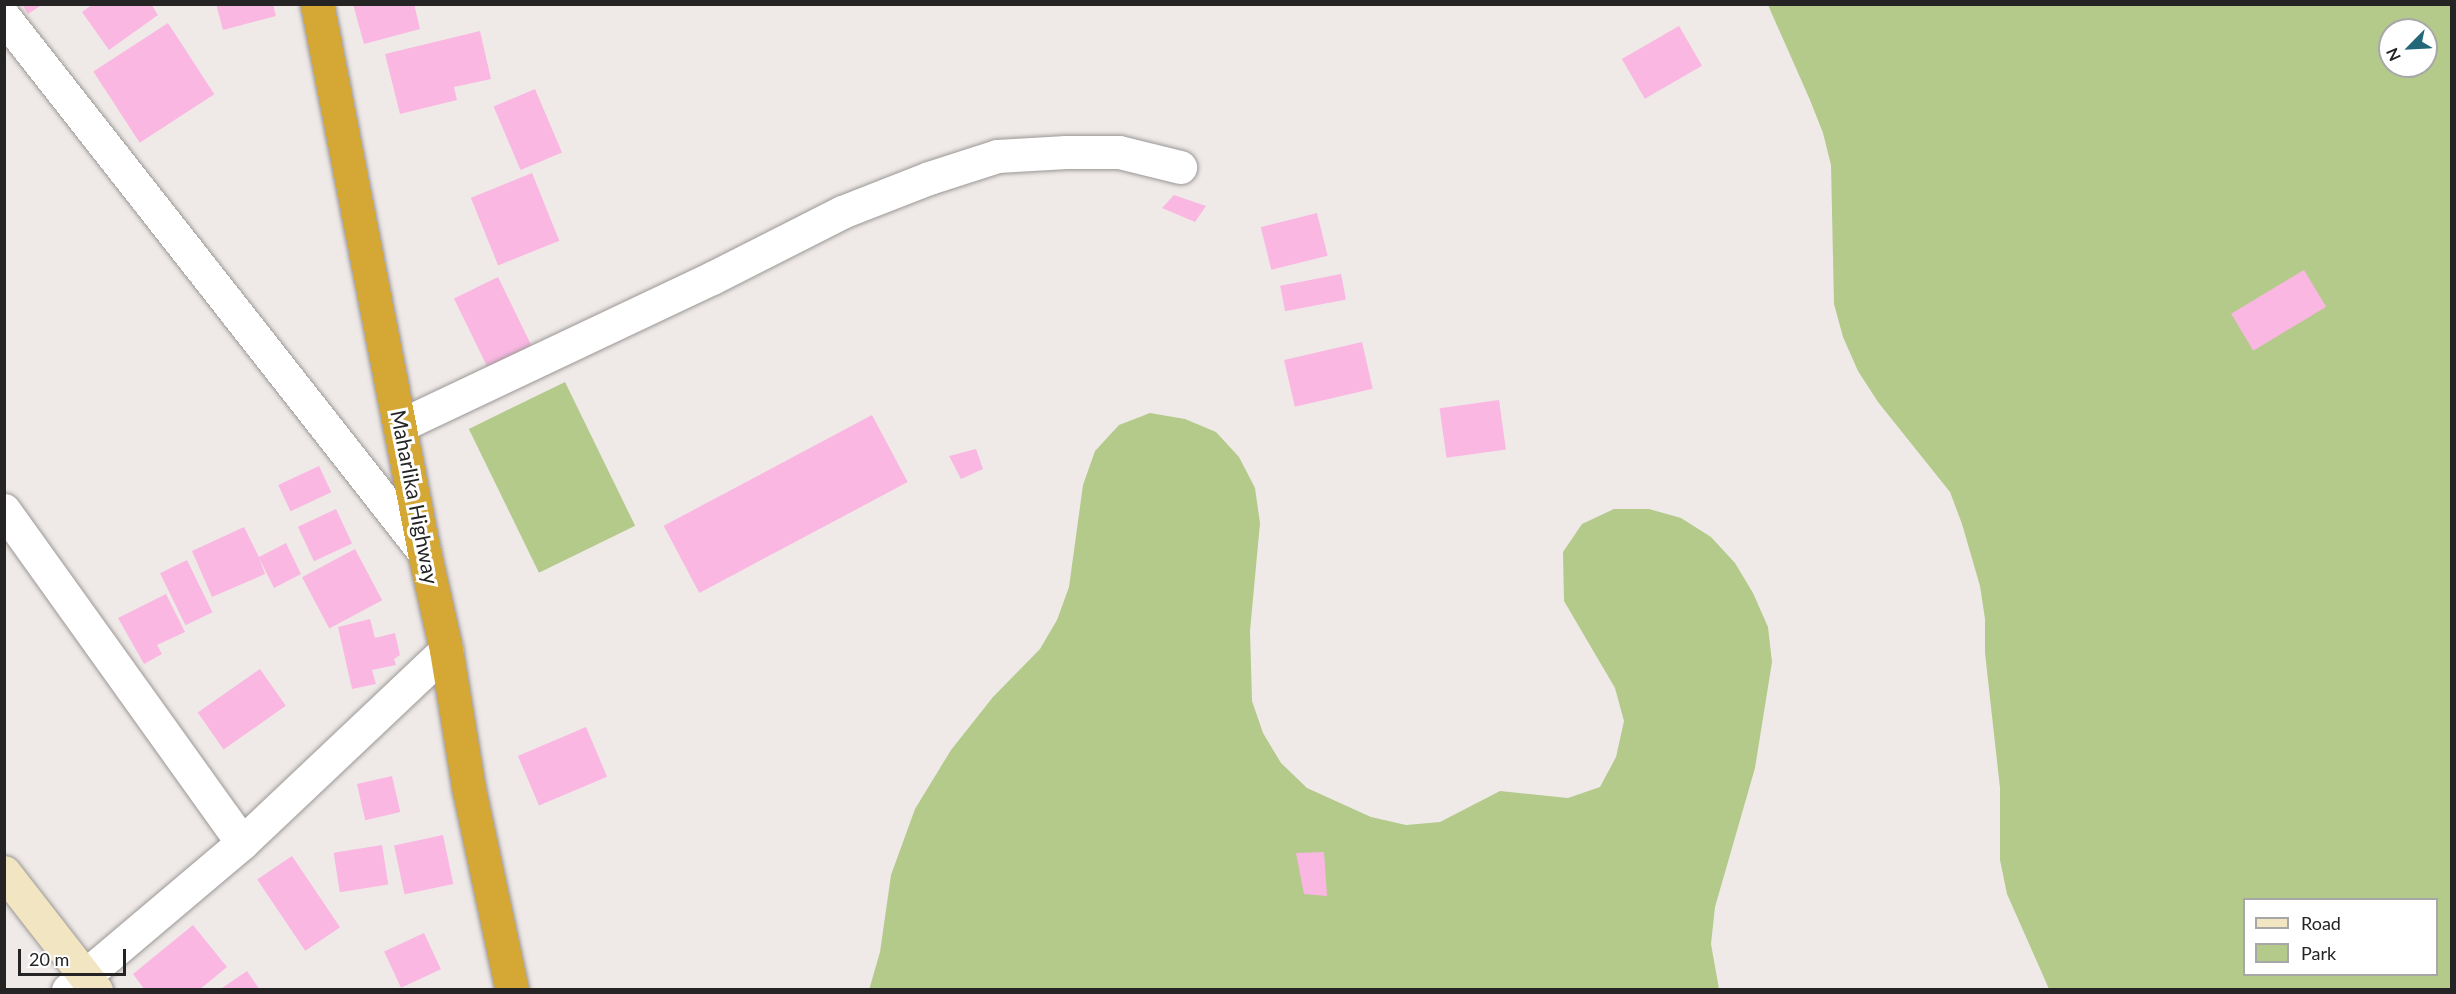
<!DOCTYPE html>
<style>
body{margin:0}
#map{position:relative;width:2456px;height:994px;overflow:hidden;background:#efeae8;font-family:Lato,sans-serif}
div>[style]{position:absolute}
[style*='--x']{left:calc(var(--x)*1px);top:calc(var(--y)*1px);width:calc(var(--w)*1px);rotate:calc(var(--a)*1deg)}
.green>*{inset:0;background:#b3ca8a;transform-origin:0 0}
.building>*{inset:0;background:#fab7e2;transform-origin:0 0}
.roads{filter:drop-shadow(0 0 2px #9b9795) drop-shadow(0 0 2px #9b9795)}
.street>*{height:33px;margin:-16.5px;padding:0 16.5px;transform-origin:16.5px;border-radius:16.5px;background:#fff}
.secondary>*{height:33px;margin:-16.5px;padding:0 16.5px;transform-origin:16.5px;border-radius:16.5px;background:#f2e5c2}
.highway>*{height:33px;margin:-16.5px;padding:0 16.5px;transform-origin:16.5px;border-radius:16.5px;background:#d5a835}
span{translate:-50% -50%;white-space:nowrap;text-align:center;line-height:1.15;-webkit-text-stroke:6px #fff;paint-order:stroke}
.street-label{font-size:21px;color:#252323}
.frame{position:absolute;inset:0;border:6px solid #252323;pointer-events:none}
.legend{position:absolute;left:2243px;top:898px;width:195px;height:78px;box-sizing:border-box;background:#fff;border:2px solid #a8a7a7;margin:0;padding:8px 10px;list-style:none;font-size:18px;color:#252323}
.legend li{display:flex;align-items:center;gap:12px;height:30px}
.legend b{width:30px;border:2px solid #a8a7a7}
.north{position:absolute;left:2378px;top:18px;width:60px;height:60px;box-sizing:border-box;background:#fff;border:2px solid #a8a7a7;border-radius:50%;rotate:246deg;font-size:16px;font-weight:700;line-height:24px;text-align:center;color:#252323}
.north::after{content:'';display:block;margin:auto;width:21px;height:27px;background:#246779;clip-path:polygon(50% 0,100% 100%,50% 72%,0 100%)}
.scale{position:absolute;left:18px;top:949px;width:108px;height:27px;box-sizing:border-box;border:3px solid #252323;border-top:0;padding-left:8px;font-size:18px;line-height:21px;white-space:nowrap;color:#252323;-webkit-text-stroke:4px #fff;paint-order:stroke}
</style>
<div id="map">
<div class="green">
<div style="clip-path:polygon(evenodd,1768px 5px,2451px 5px,2451px 989px,2049px 989px,2007px 894px,2000px 860px,2000px 788px,1985px 653px,1985px 619px,1980px 586px,1962px 524px,1950px 492px,1878px 402px,1858px 371px,1843px 337px,1834px 304px,1831px 165px,1823px 133px,1810px 100px,1768px 5px,2390px 30px,2426px 30px,2426px 66px,2390px 66px,2390px 30px,1768px 5px,2244px 900px,2436px 900px,2436px 974px,2244px 974px,2244px 900px)"></div>
<div style="left:565px;top:382px;width:160px;height:107px;rotate:64deg"></div>
<div style="clip-path:polygon(1150px 413px,1185px 419px,1216px 432px,1239px 457px,1255px 488px,1260px 523px,1250px 631px,1252px 701px,1263px 733px,1281px 763px,1307px 788px,1371px 817px,1406px 825px,1440px 822px,1500px 791px,1568px 798px,1600px 787px,1616px 757px,1624px 721px,1615px 688px,1564px 601px,1563px 552px,1582px 524px,1614px 509px,1649px 509px,1681px 518px,1711px 537px,1735px 563px,1753px 593px,1768px 627px,1772px 662px,1755px 768px,1715px 907px,1711px 944px,1719px 989px,869px 990px,880px 952px,891px 875px,915px 809px,951px 750px,993px 697px,1040px 649px,1057px 620px,1069px 587px,1083px 485px,1095px 451px,1119px 425px)"></div>
</div>
<div class="building">
<div style="clip-path:polygon(22px 4px,43px 4px,28px 14px)"></div>
<div style="clip-path:polygon(93px 4px,151px 4px,158px 15px,109px 50px,82px 12px)"></div>
<div style="clip-path:polygon(216px 4px,273px 4px,276px 16px,223px 30px)"></div>
<div style="clip-path:polygon(353px 4px,414px 4px,420px 29px,364px 44px)"></div>
<div style="left:168px;top:23px;width:85px;height:89px;rotate:57deg"></div>
<div style="left:1679px;top:26px;width:46px;height:66px;rotate:60deg"></div>
<div style="clip-path:polygon(480px 31px,491px 79px,454px 87px,457px 100px,400px 114px,385px 54px)"></div>
<div style="left:535px;top:89px;width:69px;height:45px;rotate:67deg"></div>
<div style="left:532px;top:173px;width:73px;height:66px;rotate:68deg"></div>
<div style="clip-path:polygon(1174px 195px,1206px 206px,1195px 222px,1162px 208px)"></div>
<div style="left:1317px;top:213px;width:44px;height:58px;rotate:76deg"></div>
<div style="left:2304px;top:270px;width:43px;height:85px;rotate:59deg"></div>
<div style="left:1341px;top:274px;width:26px;height:62px;rotate:79deg"></div>
<div style="left:498px;top:277px;width:76px;height:49px;rotate:64deg"></div>
<div style="left:1362px;top:342px;width:48px;height:80px;rotate:77deg"></div>
<div style="left:1499px;top:400px;width:50px;height:60px;rotate:82deg"></div>
<div style="left:872px;top:415px;width:76px;height:236px;rotate:62deg"></div>
<div style="clip-path:polygon(976px 449px,983px 469px,961px 479px,949px 456px)"></div>
<div style="left:319px;top:466px;width:29px;height:45px;rotate:65deg"></div>
<div style="left:336px;top:509px;width:38px;height:42px;rotate:65deg"></div>
<div style="clip-path:polygon(244px 527px,259px 557px,286px 543px,301px 574px,274px 588px,259px 558px,265px 574px,212px 597px,192px 551px)"></div>
<div style="left:355px;top:549px;width:58px;height:60px;rotate:62deg"></div>
<div style="left:187px;top:560px;width:58px;height:30px;rotate:64deg"></div>
<div style="clip-path:polygon(166px 594px,185px 632px,157px 645px,162px 654px,144px 664px,118px 618px)"></div>
<div style="clip-path:polygon(370px 619px,375px 638px,395px 633px,400px 655px,394px 659px,396px 665px,372px 670px,376px 684px,352px 689px,338px 627px)"></div>
<div style="left:260px;top:669px;width:45px;height:76px;rotate:55deg"></div>
<div style="left:586px;top:727px;width:54px;height:74px;rotate:67deg"></div>
<div style="left:392px;top:776px;width:37px;height:36px;rotate:77deg"></div>
<div style="left:443px;top:835px;width:50px;height:50px;rotate:78deg"></div>
<div style="left:382px;top:845px;width:40px;height:49px;rotate:81deg"></div>
<div style="clip-path:polygon(1324px 852px,1327px 896px,1304px 894px,1296px 853px)"></div>
<div style="left:292px;top:856px;width:86px;height:42px;rotate:56deg"></div>
<div style="clip-path:polygon(193px 925px,227px 967px,199px 990px,145px 990px,133px 974px)"></div>
<div style="left:424px;top:933px;width:40px;height:44px;rotate:65deg"></div>
<div style="clip-path:polygon(247px 971px,260px 990px,219px 990px)"></div>
</div>
<div class="roads">
<div class="street">
<div style="--x:4;--y:17;--w:680;--a:51.87"></div>
<div style="--x:401;--y:425;--w:344;--a:-25.3"></div>
<div style="--x:712;--y:278;--w:146;--a:-26.9"></div>
<div style="--x:842;--y:212;--w:93;--a:-21.3"></div>
<div style="--x:929;--y:178;--w:71;--a:-17.9"></div>
<div style="--x:997;--y:156;--w:69;--a:-3.3"></div>
<div style="--x:1066;--y:152;--w:53;--a:0"></div>
<div style="--x:1119;--y:152;--w:63;--a:13.8"></div>
<div style="--x:4;--y:510;--w:409;--a:54.4"></div>
<div style="--x:68;--y:990;--w:228;--a:-40.2"></div>
<div style="--x:242;--y:843;--w:281;--a:-43.4"></div>
</div>
<div class="secondary">
<div style="--x:4;--y:872;--w:150;--a:52.1"></div>
</div>
<div class="highway">
<div style="--x:317;--y:4;--w:558;--a:78.95"></div>
<div style="--x:424;--y:552;--w:100;--a:77.3"></div>
<div style="--x:446;--y:650;--w:142;--a:80.7"></div>
<div style="--x:469;--y:790;--w:205;--a:77.9"></div>
</div>
</div>
<div class="street-label">
<span style="left:415px;top:497px;rotate:79deg">Maharlika Highway</span>
</div>
<div class="frame"></div>
<ul class="legend">
<li><b style="height:8px;background:#f2e5c2"></b>Road</li>
<li><b style="height:16px;background:#b3ca8a"></b>Park</li>
</ul>
<div class="north">N</div>
<div class="scale">20 m</div>
</div>
